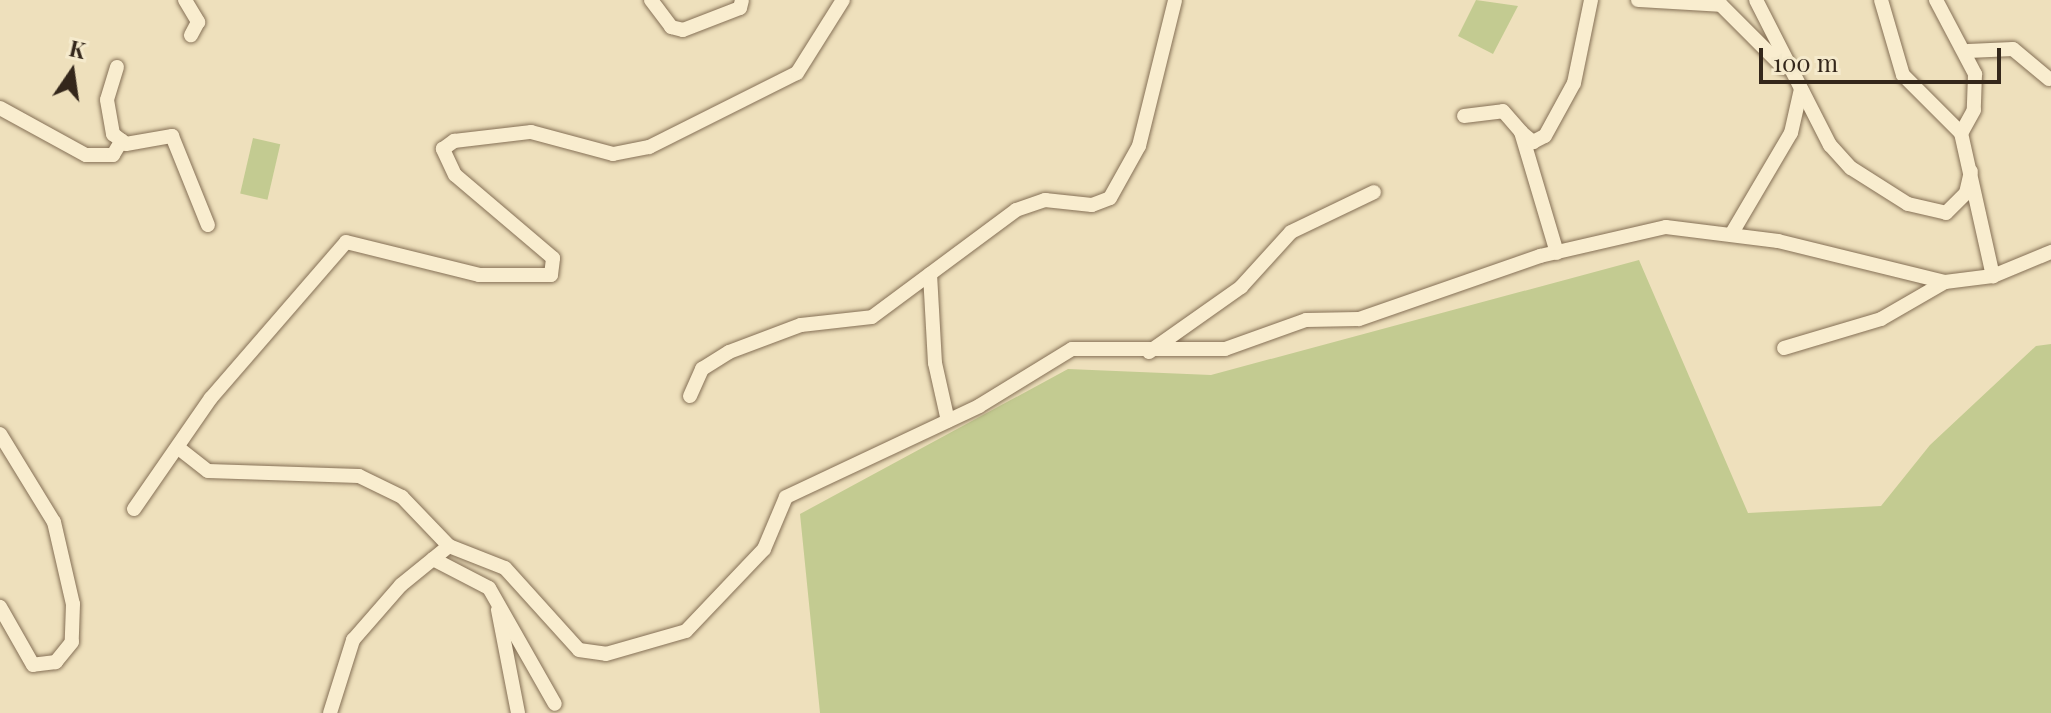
<!DOCTYPE html>
<style>
body{margin:0}
#map{position:relative;width:2051px;height:713px;overflow:hidden;background:#eee0bc;font-family:"Playfair Display",serif}
div>[style]{position:absolute}
[style*='--x']{left:calc(var(--x)*1px);top:calc(var(--y)*1px);width:calc(var(--w)*1px);rotate:calc(var(--a)*1deg)}
.green>*{inset:0;background:#c3cb91;transform-origin:0 0}
.roads{filter:drop-shadow(0 0 2px #857056) drop-shadow(0 0 2px #857056)}
.minor>*{height:14px;margin:-7px;padding:0 7px;transform-origin:7px;border-radius:7px;background:#f9edcf}
span{translate:-50% -50%;white-space:nowrap;text-align:center;line-height:1.15;-webkit-text-stroke:6px #f5eacc;paint-order:stroke}
.north{position:absolute;left:32px;top:32px;width:80px;height:80px;-webkit-text-stroke:6px #f5eacc;paint-order:stroke;rotate:13deg;font-size:22px;font-weight:700;line-height:32px;text-align:center;color:#34271b}
.north::after{content:'';display:block;margin:auto;width:28px;height:36px;background:#34271b;clip-path:polygon(50% 0,100% 100%,50% 72%,0 100%)}
.scale{position:absolute;left:1759px;top:48px;width:242px;height:36px;box-sizing:border-box;border:4px solid #34271b;border-top:0;padding-left:10px;font-size:24px;line-height:28px;white-space:nowrap;color:#34271b;-webkit-text-stroke:6px #f5eacc;paint-order:stroke}
</style>
<div id="map">
<div class="green">
<div style="clip-path:polygon(1476px 0,1518px 6px,1493px 54px,1458px 36px)"></div>
<div style="left:253px;top:138px;width:28px;height:57px;rotate:13deg"></div>
<div style="clip-path:polygon(1639px 260px,1748px 513px,1881px 506px,1930px 445px,2036px 346px,2051px 344px,2051px 713px,820px 713px,800px 514px,1068px 369px,1211px 375px)"></div>
</div>
<div class="roads">
<div class="minor">
<div style="--x:185;--y:0;--w:26;--a:59"></div>
<div style="--x:198;--y:22;--w:15;--a:118"></div>
<div style="--x:651;--y:0;--w:34;--a:53"></div>
<div style="--x:671;--y:27;--w:12;--a:14"></div>
<div style="--x:683;--y:30;--w:61;--a:-21.1"></div>
<div style="--x:740;--y:8;--w:8;--a:-76"></div>
<div style="--x:1638;--y:0;--w:83;--a:3.4"></div>
<div style="--x:1756;--y:0;--w:163;--a:63"></div>
<div style="--x:1830;--y:145;--w:31;--a:48"></div>
<div style="--x:1851;--y:168;--w:67;--a:32.3"></div>
<div style="--x:1908;--y:204;--w:39;--a:13"></div>
<div style="--x:1946;--y:213;--w:28;--a:-45"></div>
<div style="--x:1966;--y:193;--w:22;--a:-77"></div>
<div style="--x:1881;--y:0;--w:78;--a:73.7"></div>
<div style="--x:1903;--y:75;--w:82;--a:45"></div>
<div style="--x:1961;--y:133;--w:147;--a:77.4"></div>
<div style="--x:1936;--y:0;--w:84;--a:62.2"></div>
<div style="--x:1975;--y:74;--w:36;--a:92"></div>
<div style="--x:1974;--y:110;--w:26;--a:119"></div>
<div style="--x:1721;--y:5;--w:88;--a:45"></div>
<div style="--x:1968;--y:51;--w:45;--a:-2.5"></div>
<div style="--x:2013;--y:49;--w:47;--a:39.8"></div>
<div style="--x:117;--y:67;--w:34;--a:107"></div>
<div style="--x:107;--y:100;--w:35;--a:80"></div>
<div style="--x:113;--y:134;--w:16;--a:38"></div>
<div style="--x:126;--y:144;--w:47;--a:-9.9"></div>
<div style="--x:172;--y:136;--w:96;--a:68"></div>
<div style="--x:0;--y:108;--w:98;--a:28.7"></div>
<div style="--x:86;--y:155;--w:27;--a:0"></div>
<div style="--x:113;--y:155;--w:17;--a:-59"></div>
<div style="--x:1464;--y:116;--w:39;--a:-7"></div>
<div style="--x:1503;--y:111;--w:28;--a:49"></div>
<div style="--x:1521;--y:132;--w:126;--a:73.4"></div>
<div style="--x:1521;--y:132;--w:16;--a:40"></div>
<div style="--x:1533;--y:142;--w:13;--a:-27"></div>
<div style="--x:1545;--y:136;--w:60;--a:-61.3"></div>
<div style="--x:1574;--y:83;--w:85;--a:-78.4"></div>
<div style="--x:1732;--y:233;--w:116;--a:-59.5"></div>
<div style="--x:1791;--y:133;--w:45;--a:-77.2"></div>
<div style="--x:930;--y:274;--w:89;--a:86.8"></div>
<div style="--x:935;--y:363;--w:59;--a:77.4"></div>
<div style="--x:1784;--y:348;--w:101;--a:-16.6"></div>
<div style="--x:1881;--y:319;--w:74;--a:-30"></div>
<div style="--x:1149;--y:352;--w:113;--a:-35.2"></div>
<div style="--x:1241;--y:287;--w:74;--a:-47.7"></div>
<div style="--x:1291;--y:232;--w:92;--a:-25.7"></div>
<div style="--x:690;--y:396;--w:30;--a:-66"></div>
<div style="--x:702;--y:369;--w:32;--a:-32"></div>
<div style="--x:729;--y:352;--w:77;--a:-20.6"></div>
<div style="--x:801;--y:325;--w:71;--a:-6.4"></div>
<div style="--x:872;--y:317;--w:179;--a:-36.6"></div>
<div style="--x:1016;--y:210;--w:31;--a:-19"></div>
<div style="--x:1045;--y:200;--w:47;--a:6.1"></div>
<div style="--x:1092;--y:205;--w:19;--a:-21"></div>
<div style="--x:1110;--y:198;--w:60;--a:-60.9"></div>
<div style="--x:1139;--y:146;--w:150;--a:-76.1"></div>
<div style="--x:0;--y:434;--w:103;--a:58.5"></div>
<div style="--x:54;--y:522;--w:84;--a:77"></div>
<div style="--x:73;--y:604;--w:38;--a:92"></div>
<div style="--x:72;--y:642;--w:26;--a:129"></div>
<div style="--x:56;--y:662;--w:23;--a:173"></div>
<div style="--x:33;--y:665;--w:67;--a:-119.6"></div>
<div style="--x:181;--y:450;--w:34;--a:38"></div>
<div style="--x:208;--y:471;--w:151;--a:1.9"></div>
<div style="--x:359;--y:476;--w:48;--a:26"></div>
<div style="--x:402;--y:497;--w:68;--a:46.2"></div>
<div style="--x:449;--y:546;--w:60;--a:21.4"></div>
<div style="--x:505;--y:568;--w:110;--a:47.9"></div>
<div style="--x:579;--y:650;--w:27;--a:8"></div>
<div style="--x:606;--y:654;--w:83;--a:-16"></div>
<div style="--x:686;--y:631;--w:113;--a:-46.4"></div>
<div style="--x:764;--y:549;--w:56;--a:-67.1"></div>
<div style="--x:786;--y:497;--w:213;--a:-25.2"></div>
<div style="--x:979;--y:406;--w:109;--a:-31.5"></div>
<div style="--x:1072;--y:349;--w:153;--a:0"></div>
<div style="--x:1225;--y:349;--w:86;--a:-19.7"></div>
<div style="--x:1306;--y:320;--w:53;--a:-1.1"></div>
<div style="--x:1359;--y:319;--w:192;--a:-19.2"></div>
<div style="--x:1540;--y:256;--w:129;--a:-13"></div>
<div style="--x:1666;--y:227;--w:113;--a:7.1"></div>
<div style="--x:1778;--y:241;--w:172;--a:13.8"></div>
<div style="--x:1945;--y:282;--w:48;--a:-7.1"></div>
<div style="--x:1993;--y:276;--w:63;--a:-22.5"></div>
<div style="--x:134;--y:509;--w:135;--a:-55.3"></div>
<div style="--x:211;--y:398;--w:206;--a:-49.1"></div>
<div style="--x:346;--y:242;--w:137;--a:13.9"></div>
<div style="--x:479;--y:275;--w:72;--a:0"></div>
<div style="--x:551;--y:275;--w:17;--a:-83"></div>
<div style="--x:553;--y:258;--w:128;--a:-139.7"></div>
<div style="--x:455;--y:175;--w:29;--a:-115"></div>
<div style="--x:443;--y:149;--w:14;--a:-36"></div>
<div style="--x:454;--y:141;--w:78;--a:-6.7"></div>
<div style="--x:531;--y:132;--w:85;--a:15"></div>
<div style="--x:613;--y:154;--w:37;--a:-11"></div>
<div style="--x:649;--y:147;--w:165;--a:-26.6"></div>
<div style="--x:797;--y:73;--w:86;--a:-57.8"></div>
<div style="--x:433;--y:559;--w:63;--a:27.4"></div>
<div style="--x:489;--y:588;--w:133;--a:60.4"></div>
<div style="--x:498;--y:610;--w:105;--a:79"></div>
<div style="--x:330;--y:713;--w:77;--a:-72.5"></div>
<div style="--x:353;--y:640;--w:73;--a:-48.9"></div>
<div style="--x:401;--y:585;--w:62;--a:-39.1"></div>
</div>
</div>
<div class="north">K</div>
<div class="scale">100 m</div>
</div>
